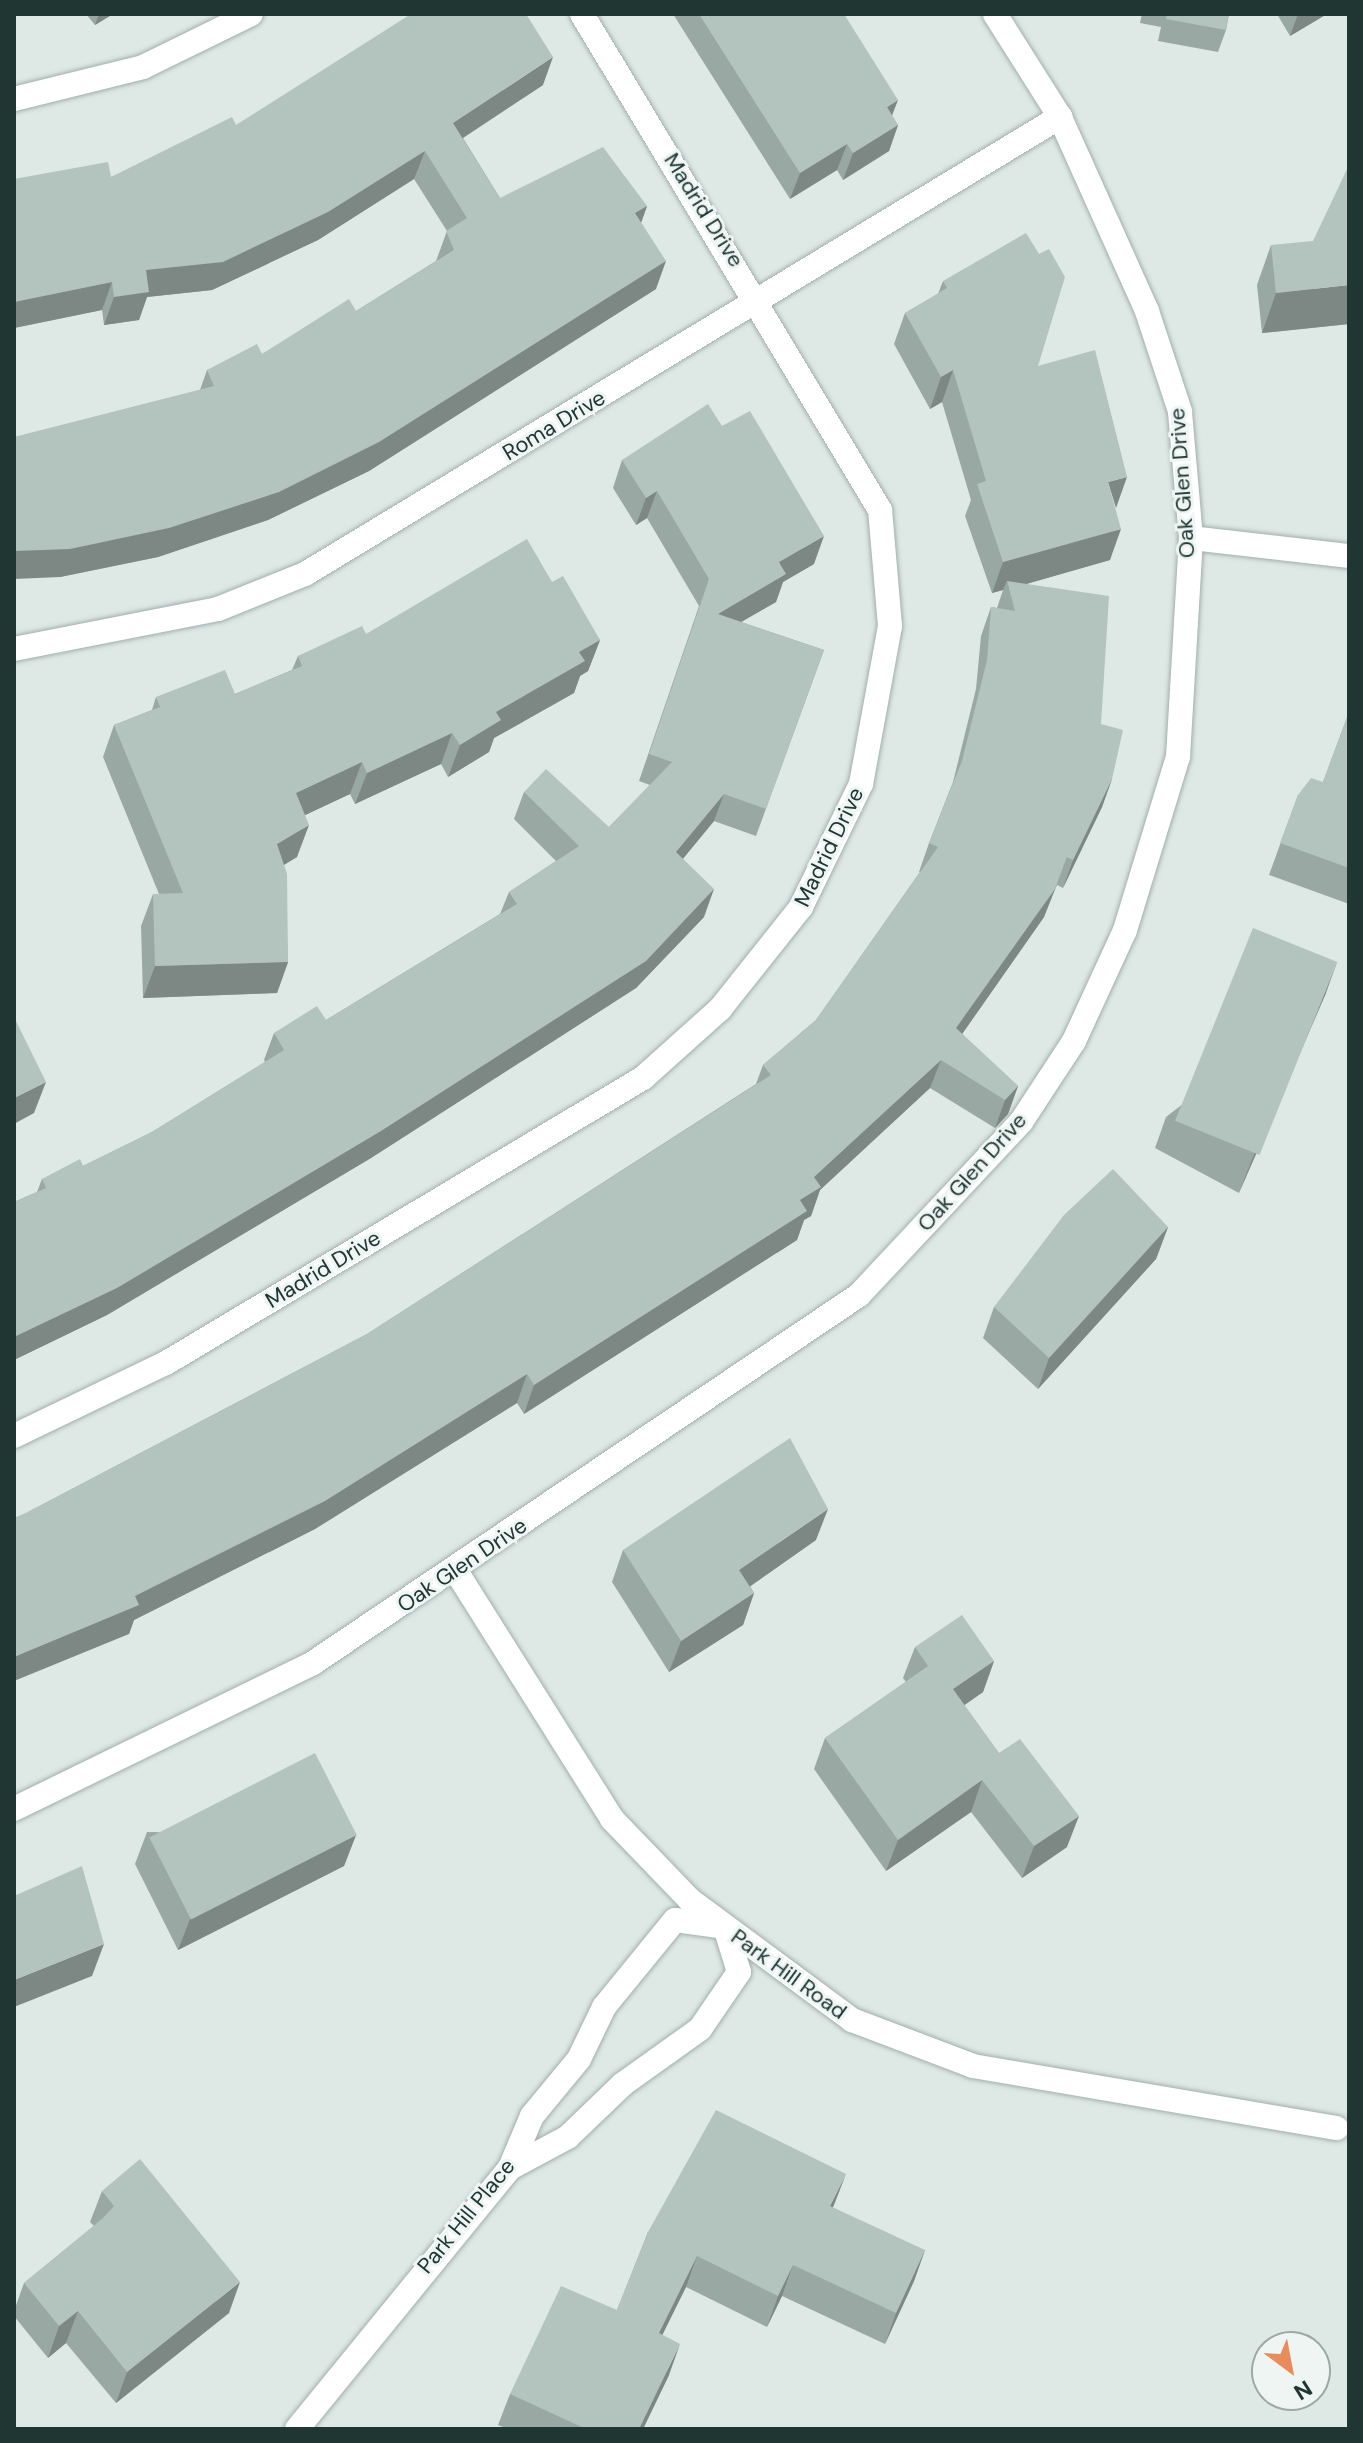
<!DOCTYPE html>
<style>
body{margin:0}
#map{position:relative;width:1363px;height:2443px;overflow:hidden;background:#dee8e5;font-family:"DM Sans",sans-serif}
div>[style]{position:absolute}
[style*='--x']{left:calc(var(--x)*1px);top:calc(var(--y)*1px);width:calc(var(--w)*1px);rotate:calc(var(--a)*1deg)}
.roads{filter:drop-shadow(0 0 2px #a1afac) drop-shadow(0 0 2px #a1afac)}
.minor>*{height:24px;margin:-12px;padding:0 12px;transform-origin:12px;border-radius:12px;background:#fff}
.wall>*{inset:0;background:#9aa8a3}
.shaded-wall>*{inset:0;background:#7d8885}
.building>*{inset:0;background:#b3c3be;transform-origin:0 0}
span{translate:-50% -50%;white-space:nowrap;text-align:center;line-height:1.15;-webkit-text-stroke:6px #eef5f2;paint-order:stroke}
.street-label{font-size:22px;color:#203633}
.frame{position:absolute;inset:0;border:16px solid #203633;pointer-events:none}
.north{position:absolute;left:1251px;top:2331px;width:80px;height:80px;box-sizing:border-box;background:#eef5f2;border:2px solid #9ca9a6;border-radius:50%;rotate:148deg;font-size:22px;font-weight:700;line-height:32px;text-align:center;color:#203633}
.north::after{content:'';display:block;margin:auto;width:28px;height:36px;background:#e88c5c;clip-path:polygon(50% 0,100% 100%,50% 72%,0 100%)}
</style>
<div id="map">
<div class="roads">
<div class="minor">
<div style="--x:14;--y:99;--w:133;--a:-13.9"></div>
<div style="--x:143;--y:67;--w:120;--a:-26.1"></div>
<div style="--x:1191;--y:538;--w:159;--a:6.5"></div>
<div style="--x:14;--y:649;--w:208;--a:-11.1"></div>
<div style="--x:218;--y:609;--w:94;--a:-21.9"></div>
<div style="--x:305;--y:574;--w:883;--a:-31.19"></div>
<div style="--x:14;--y:1436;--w:169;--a:-25.7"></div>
<div style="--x:166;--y:1363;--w:556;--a:-30.86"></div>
<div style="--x:643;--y:1078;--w:103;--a:-41.9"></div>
<div style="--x:720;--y:1009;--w:130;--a:-51.5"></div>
<div style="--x:801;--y:907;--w:137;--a:-64"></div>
<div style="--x:861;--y:784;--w:161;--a:-79.6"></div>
<div style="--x:890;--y:626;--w:116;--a:-94.9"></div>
<div style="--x:880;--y:510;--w:579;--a:-121"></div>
<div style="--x:456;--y:1571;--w:293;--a:57.8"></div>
<div style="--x:612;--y:1819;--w:112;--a:46.1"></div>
<div style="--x:690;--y:1900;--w:202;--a:36.5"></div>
<div style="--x:852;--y:2020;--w:129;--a:20.8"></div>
<div style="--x:973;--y:2066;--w:369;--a:9.7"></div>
<div style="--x:14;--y:1809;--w:333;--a:-26"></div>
<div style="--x:313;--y:1663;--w:658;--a:-33.98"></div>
<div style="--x:859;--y:1295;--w:237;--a:-46.9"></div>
<div style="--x:1021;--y:1122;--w:97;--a:-56.8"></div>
<div style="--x:1074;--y:1041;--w:122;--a:-65.3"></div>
<div style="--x:1125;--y:930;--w:181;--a:-73"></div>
<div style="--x:1178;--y:757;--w:219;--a:-86.6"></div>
<div style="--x:1191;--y:538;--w:127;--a:-95"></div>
<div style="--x:1180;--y:411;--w:105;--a:-108.3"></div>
<div style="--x:1147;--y:311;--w:213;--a:-114.2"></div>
<div style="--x:1060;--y:117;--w:122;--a:-122.3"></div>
<div style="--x:297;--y:2429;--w:337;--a:-50.8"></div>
<div style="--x:510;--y:2168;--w:56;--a:-67.1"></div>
<div style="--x:532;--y:2116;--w:74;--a:-50.5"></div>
<div style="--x:579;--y:2059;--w:58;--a:-64.3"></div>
<div style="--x:604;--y:2007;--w:112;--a:-50.8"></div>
<div style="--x:675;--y:1920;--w:50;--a:8"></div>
<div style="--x:725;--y:1927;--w:47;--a:72.7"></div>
<div style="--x:739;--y:1972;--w:69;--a:124.4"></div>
<div style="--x:700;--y:2029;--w:95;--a:144.5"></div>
<div style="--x:623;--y:2084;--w:76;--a:136.1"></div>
<div style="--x:568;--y:2137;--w:66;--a:151.9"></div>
</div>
</div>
<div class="wall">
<div style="clip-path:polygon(86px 14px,113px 14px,95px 25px)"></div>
<div style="clip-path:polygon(673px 14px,844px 14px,892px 116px,898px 125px,889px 151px,843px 180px,837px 170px,790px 199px)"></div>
<div style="clip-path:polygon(1142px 14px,1229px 14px,1226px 30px,1218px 52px,1158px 41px,1161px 27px,1140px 23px)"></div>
<div style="clip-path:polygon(1277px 14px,1327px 14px,1290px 36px)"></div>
<div style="clip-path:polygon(543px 85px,463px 138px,500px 198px,647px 206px,641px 223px,656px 289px,369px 471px,268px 520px,158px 557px,60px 577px,200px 390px,207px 370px,262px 354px,356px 311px,436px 261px,447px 231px,414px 179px,318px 240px,212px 290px,147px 297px,139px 320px,104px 325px,102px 310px,14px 328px,14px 179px,111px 177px,236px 125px)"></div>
<div style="clip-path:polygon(1271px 245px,1349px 324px,1262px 333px,1257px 285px)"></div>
<div style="clip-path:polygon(943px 281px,1038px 366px,1115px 508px,1110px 560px,1026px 584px,1101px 724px,1112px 779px,1102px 807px,1063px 888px,1057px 885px,1044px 917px,962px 1034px,1018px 1086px,1008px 1114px,995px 1128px,930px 1088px,820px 1190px,811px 1216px,804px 1220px,797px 1240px,524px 1414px,517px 1403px,315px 1529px,134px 1620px,129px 1634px,28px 1512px,367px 1334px,756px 1084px,763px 1065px,816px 1020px,920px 872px,919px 872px,929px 843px,953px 782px,976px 689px,981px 636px,991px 607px,997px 608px,1003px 590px,992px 593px,965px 516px,971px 500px,942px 402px,930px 409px,894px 344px,905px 313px,938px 294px)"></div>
<div style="clip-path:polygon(722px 426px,814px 564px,783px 582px,776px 602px,741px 622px,824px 650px,756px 836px,714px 821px,683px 859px,704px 917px,636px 988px,371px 1158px,107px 1315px,14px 1360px,14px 1202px,37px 1192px,42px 1179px,83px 1166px,152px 1132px,265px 1062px,264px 1060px,274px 1033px,326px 1020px,500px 914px,509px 892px,556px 861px,514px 819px,524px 792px,609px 827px,650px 785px,639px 781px,699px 606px,647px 518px,636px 525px,613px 488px,622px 460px)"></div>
<div style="clip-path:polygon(552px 582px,600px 640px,588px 671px,580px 676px,574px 693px,494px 738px,489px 752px,448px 777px,441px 764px,355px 804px,350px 794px,305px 815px,297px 857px,284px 865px,288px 962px,277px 993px,143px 998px,141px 926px,153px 894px,159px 894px,103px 757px,114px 725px,152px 710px,156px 697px,235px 694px,292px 670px,298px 656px,366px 634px)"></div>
<div style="clip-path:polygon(1349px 712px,1349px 904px,1269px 875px,1298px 795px,1323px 782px)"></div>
<div style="clip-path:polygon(1326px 993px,1239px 1193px,1155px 1148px,1166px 1117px)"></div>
<div style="clip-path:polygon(1168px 1227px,1156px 1259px,1038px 1389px,983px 1338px,994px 1307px)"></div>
<div style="clip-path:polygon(816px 1540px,750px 1586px,754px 1593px,743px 1625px,669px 1672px,612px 1582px,623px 1550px)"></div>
<div style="clip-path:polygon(915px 1647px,994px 1661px,983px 1692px,964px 1705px,1067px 1847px,1022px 1878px,971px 1812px,886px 1871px,814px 1769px,825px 1738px,906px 1682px,903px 1678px)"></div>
<div style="clip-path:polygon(147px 1832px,356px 1835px,344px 1866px,178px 1950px,135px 1864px)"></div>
<div style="clip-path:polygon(102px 2191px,229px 2313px,116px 2403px,66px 2343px,48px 2358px,14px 2316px,14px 2311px,24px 2283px,94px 2226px,90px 2222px)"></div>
<div style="clip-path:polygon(648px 2232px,925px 2250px,914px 2281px,885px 2344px,782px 2296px,767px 2327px,686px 2287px,662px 2335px,669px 2375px,643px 2429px,508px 2429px,498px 2425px,510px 2394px,617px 2310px)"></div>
</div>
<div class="shaded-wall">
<div style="clip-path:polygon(99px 14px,113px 14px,95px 25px)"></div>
<div style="clip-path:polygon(1298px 14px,1327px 14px,1290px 36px)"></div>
<div style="clip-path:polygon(553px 57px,543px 85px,443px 151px,453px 123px)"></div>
<div style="clip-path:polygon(898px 100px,888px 126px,887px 107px)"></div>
<div style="clip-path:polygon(898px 125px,889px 151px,843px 180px,853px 153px)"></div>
<div style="clip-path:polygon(847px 144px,837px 170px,790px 199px,800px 173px)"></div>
<div style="clip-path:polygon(425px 151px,414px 179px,318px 240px,212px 290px,147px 297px,139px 320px,104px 325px,114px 297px,146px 270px)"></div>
<div style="clip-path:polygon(647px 206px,637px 234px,635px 213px)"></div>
<div style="clip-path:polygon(666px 261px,656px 289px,369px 471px,268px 520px,158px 557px,60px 577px,14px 579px,14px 551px)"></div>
<div style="clip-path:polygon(112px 282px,102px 310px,14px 328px,14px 302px)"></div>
<div style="clip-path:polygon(1349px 285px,1349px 324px,1262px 333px,1276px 293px)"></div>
<div style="clip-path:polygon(953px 370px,942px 402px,930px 409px,941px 377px)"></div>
<div style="clip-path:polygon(1127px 477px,1116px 508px,1108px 482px)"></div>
<div style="clip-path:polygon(657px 491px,647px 518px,636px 525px,646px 498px)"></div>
<div style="clip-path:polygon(1121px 529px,1110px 560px,1009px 589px,1007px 581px,1003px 590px,992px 593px,1003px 562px)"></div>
<div style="clip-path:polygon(824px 536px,814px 564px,783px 582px,776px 602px,708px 641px,718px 614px,779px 562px)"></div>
<div style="clip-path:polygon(600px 640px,588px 671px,580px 676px,574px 693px,494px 738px,489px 752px,448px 777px,460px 745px,496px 712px,579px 652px)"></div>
<div style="clip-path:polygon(452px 733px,441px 764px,355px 804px,367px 773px)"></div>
<div style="clip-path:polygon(362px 762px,350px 794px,284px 825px,296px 793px)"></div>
<div style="clip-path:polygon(1112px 779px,1102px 807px,1063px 888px,1073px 860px)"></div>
<div style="clip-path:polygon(724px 794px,714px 821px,666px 879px,676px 852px)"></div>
<div style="clip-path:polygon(309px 825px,297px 857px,265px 876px,277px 844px)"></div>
<div style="clip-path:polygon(1067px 857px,1044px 917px,946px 1057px,956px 1028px)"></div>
<div style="clip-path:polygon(714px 889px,704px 917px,636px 988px,371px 1158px,107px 1315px,14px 1360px,14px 1337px)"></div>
<div style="clip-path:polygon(288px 962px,277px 993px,143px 998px,155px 966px)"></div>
<div style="clip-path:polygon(1337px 962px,1326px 993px,1239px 1193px,1251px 1162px)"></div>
<div style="clip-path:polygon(941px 1060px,930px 1088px,820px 1190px,811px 1216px,804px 1220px,797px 1240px,524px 1414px,534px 1385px,800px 1200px,814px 1177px)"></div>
<div style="clip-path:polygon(46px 1082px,34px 1113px,14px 1124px,14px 1098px)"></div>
<div style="clip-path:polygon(1018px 1086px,1008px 1114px,995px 1128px,1005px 1100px)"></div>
<div style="clip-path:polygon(1168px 1227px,1156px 1259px,1038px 1389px,1049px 1358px)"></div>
<div style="clip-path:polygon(527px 1374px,517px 1403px,315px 1529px,134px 1620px,129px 1634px,14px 1681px,14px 1657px,135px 1596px)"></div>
<div style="clip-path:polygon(828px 1509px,816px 1540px,728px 1602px,739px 1570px)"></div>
<div style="clip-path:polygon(754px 1593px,743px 1625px,669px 1672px,681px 1641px)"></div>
<div style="clip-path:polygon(994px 1661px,983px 1692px,942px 1721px,953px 1689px)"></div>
<div style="clip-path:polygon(982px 1780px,971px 1812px,886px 1871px,898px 1840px)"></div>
<div style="clip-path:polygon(1079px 1816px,1067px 1847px,1022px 1878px,1034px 1846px)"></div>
<div style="clip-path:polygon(356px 1835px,344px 1866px,178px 1950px,190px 1919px)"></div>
<div style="clip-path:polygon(104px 1944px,92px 1976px,14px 2007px,14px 1980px)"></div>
<div style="clip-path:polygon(846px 2174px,834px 2205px,819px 2237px,830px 2206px)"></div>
<div style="clip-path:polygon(925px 2250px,914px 2281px,885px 2344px,896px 2313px)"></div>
<div style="clip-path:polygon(697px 2256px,686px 2287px,648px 2364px,659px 2333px)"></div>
<div style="clip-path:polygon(793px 2265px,782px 2296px,767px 2327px,778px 2296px)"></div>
<div style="clip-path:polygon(240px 2282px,229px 2313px,116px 2403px,127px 2372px)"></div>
<div style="clip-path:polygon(78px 2311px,66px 2343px,48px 2358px,59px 2326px)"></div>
<div style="clip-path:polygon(680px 2344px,669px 2375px,643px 2429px,639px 2429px)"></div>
</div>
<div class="building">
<div style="clip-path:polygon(411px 14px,526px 14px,553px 57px,453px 123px,500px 198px,603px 147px,647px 206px,635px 213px,666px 261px,379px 442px,279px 492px,169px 528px,70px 549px,14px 551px,14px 437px,214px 386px,207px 370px,257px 344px,262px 354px,349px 299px,356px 311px,454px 250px,446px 231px,467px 218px,425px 151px,328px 212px,223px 262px,146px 270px,149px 292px,114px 297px,112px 282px,14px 302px,14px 179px,108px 162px,111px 177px,232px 117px,236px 125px)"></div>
<div style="clip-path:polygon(699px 14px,844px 14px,898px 100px,887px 107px,898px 125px,853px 153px,847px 144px,800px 173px)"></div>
<div style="clip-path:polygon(1167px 14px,1229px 14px,1226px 30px,1166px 19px)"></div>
<div style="clip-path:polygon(1349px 165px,1349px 285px,1276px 293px,1271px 245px,1313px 241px)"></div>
<div style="clip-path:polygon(1026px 233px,1039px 254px,1049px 249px,1065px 277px,1038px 366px,1095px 350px,1127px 477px,1108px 482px,1121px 529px,1003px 562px,977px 484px,986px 481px,953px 370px,941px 377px,905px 313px,947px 288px,943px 281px)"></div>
<div style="clip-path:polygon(708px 404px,722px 426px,750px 411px,824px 536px,779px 562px,786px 574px,718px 614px,824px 650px,766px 809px,724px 794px,676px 852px,714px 889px,646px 961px,381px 1131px,117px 1288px,14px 1337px,14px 1202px,46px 1188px,42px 1179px,80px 1159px,83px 1166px,152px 1132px,284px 1050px,274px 1033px,317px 1006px,326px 1020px,517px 904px,509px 892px,579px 846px,524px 792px,546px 769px,609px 827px,672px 762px,649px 754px,709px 579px,657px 491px,646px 498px,622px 460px)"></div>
<div style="clip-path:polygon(527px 539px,552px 582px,563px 576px,600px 640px,579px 652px,585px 661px,496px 712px,501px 720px,460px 745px,452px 733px,367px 773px,362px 762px,296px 793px,309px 825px,277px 844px,287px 874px,288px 962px,155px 966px,153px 894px,183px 893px,114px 725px,160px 707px,156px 697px,225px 670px,235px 694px,302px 666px,298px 656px,362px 626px,366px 634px)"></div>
<div style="clip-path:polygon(1007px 581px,1109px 596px,1101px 724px,1123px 730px,1112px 779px,1073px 860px,1067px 857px,1055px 889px,956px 1028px,1018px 1086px,1005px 1100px,941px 1060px,814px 1177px,821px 1187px,800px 1200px,807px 1211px,534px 1385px,527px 1374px,325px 1501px,135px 1596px,139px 1605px,14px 1657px,14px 1518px,28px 1512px,367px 1334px,771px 1075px,763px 1065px,816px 1020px,938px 847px,929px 843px,962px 761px,987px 660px,991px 607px,1015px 611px)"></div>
<div style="clip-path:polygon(1349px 712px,1349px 868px,1280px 843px,1298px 795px,1311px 778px,1323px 782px)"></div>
<div style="left:1253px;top:928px;width:91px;height:208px;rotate:22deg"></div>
<div style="clip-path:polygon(14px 1019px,15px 1019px,46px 1082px,14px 1098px)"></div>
<div style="clip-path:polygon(1113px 1169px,1168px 1227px,1049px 1358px,994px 1307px,1064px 1215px)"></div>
<div style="clip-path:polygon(790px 1438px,828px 1509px,739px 1570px,754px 1593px,681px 1641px,623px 1550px)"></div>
<div style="clip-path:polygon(962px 1615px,994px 1661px,953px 1689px,999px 1753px,1020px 1739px,1079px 1816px,1034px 1846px,982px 1780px,898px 1840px,825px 1738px,928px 1666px,915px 1647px)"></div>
<div style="left:315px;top:1753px;width:92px;height:186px;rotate:63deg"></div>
<div style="clip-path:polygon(82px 1866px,104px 1944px,14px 1980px,14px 1896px)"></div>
<div style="clip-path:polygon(716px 2110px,846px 2174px,830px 2206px,925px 2250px,896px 2313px,793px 2265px,778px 2296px,697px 2256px,659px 2333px,680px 2344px,639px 2429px,586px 2429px,510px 2394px,561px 2286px,617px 2310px,648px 2232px)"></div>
<div style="clip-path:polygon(140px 2159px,240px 2282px,127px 2372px,78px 2311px,59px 2326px,24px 2283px,103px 2218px,114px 2206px,102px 2191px)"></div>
</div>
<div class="street-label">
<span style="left:704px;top:210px;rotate:58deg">Madrid Drive</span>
<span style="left:554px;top:425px;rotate:-31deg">Roma Drive</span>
<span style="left:1182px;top:483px;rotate:-94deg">Oak Glen Drive</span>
<span style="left:829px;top:847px;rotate:-64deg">Madrid Drive</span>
<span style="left:972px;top:1172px;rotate:-48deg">Oak Glen Drive</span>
<span style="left:323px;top:1269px;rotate:-31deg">Madrid Drive</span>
<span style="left:462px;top:1565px;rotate:-34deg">Oak Glen Drive</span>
<span style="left:789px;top:1974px;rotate:36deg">Park Hill Road</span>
<span style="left:466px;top:2216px;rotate:-51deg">Park Hill Place</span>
</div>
<div class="frame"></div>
<div class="north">N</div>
</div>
